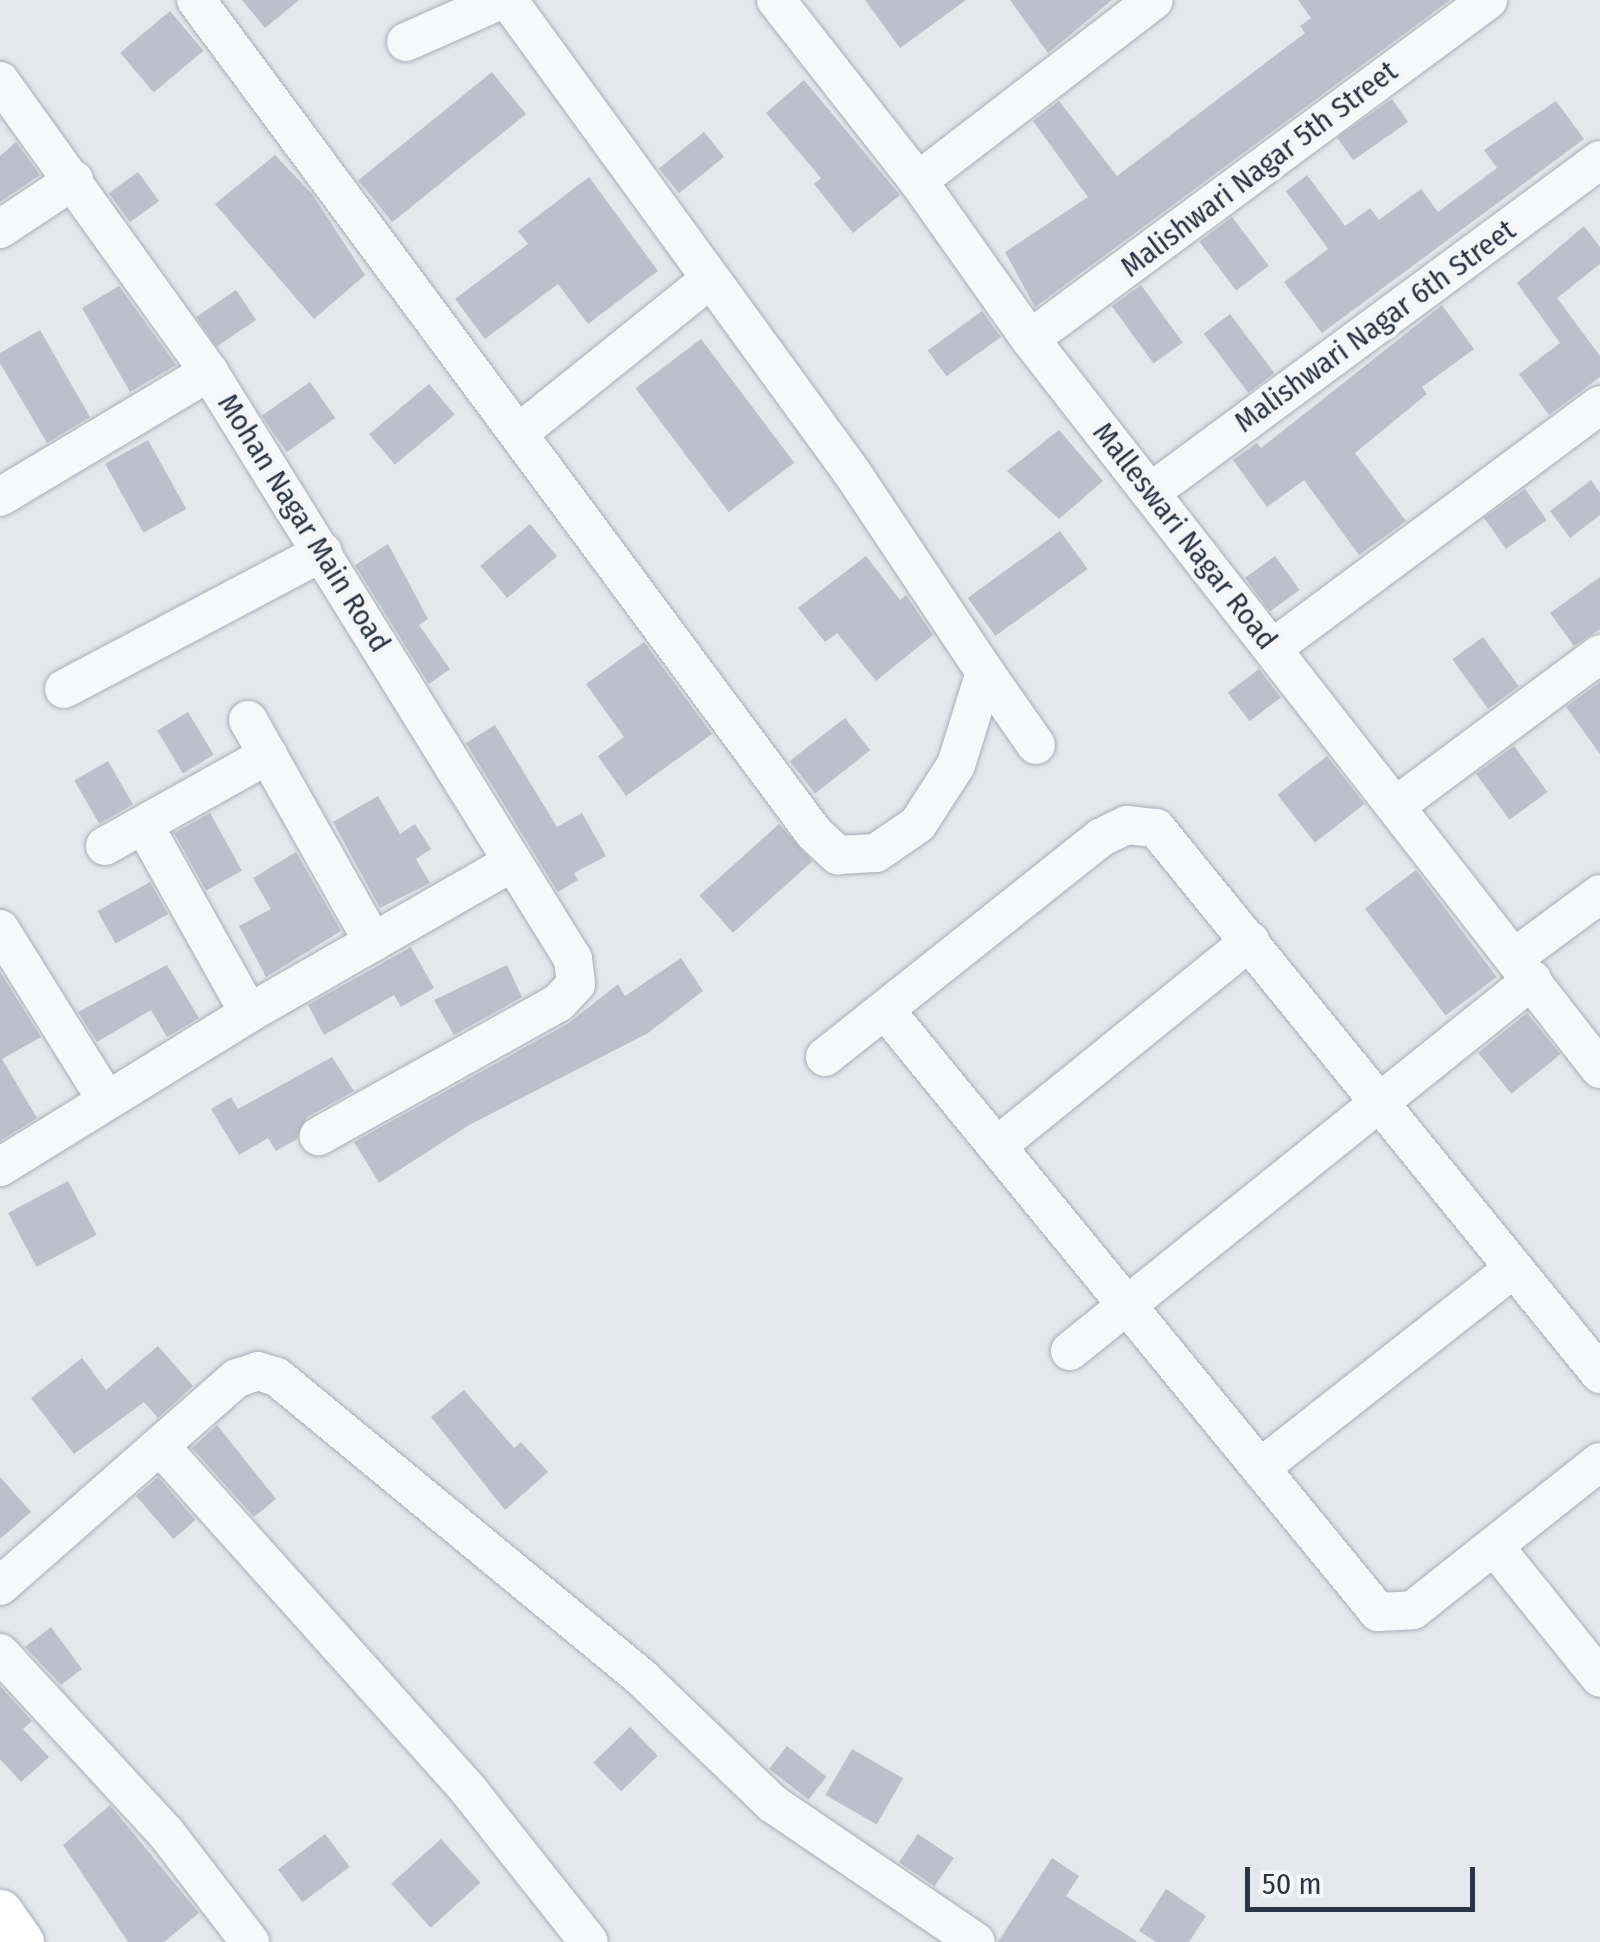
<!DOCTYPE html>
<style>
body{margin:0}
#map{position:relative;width:1600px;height:1942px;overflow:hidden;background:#e4e7ec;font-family:"Fira Sans Condensed",sans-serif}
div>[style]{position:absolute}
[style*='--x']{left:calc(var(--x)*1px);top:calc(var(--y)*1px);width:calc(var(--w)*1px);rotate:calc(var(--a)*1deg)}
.building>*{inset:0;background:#bbc0ca;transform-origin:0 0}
.roads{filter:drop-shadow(0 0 2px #a9aeb7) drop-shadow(0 0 2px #a9aeb7)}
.minor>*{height:38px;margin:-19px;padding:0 19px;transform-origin:19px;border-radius:19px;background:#f7f8fa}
.major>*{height:45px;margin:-22.5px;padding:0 22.5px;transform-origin:22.5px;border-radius:22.5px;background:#fff}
span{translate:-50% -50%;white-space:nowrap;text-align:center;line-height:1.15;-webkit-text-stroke:9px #f4f6f9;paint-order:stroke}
.street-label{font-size:30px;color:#2b3445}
.scale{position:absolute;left:1245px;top:1867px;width:230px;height:45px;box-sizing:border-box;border:5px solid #2b3445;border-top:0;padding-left:12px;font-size:30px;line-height:35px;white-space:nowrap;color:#2b3445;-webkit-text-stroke:8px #f4f6f9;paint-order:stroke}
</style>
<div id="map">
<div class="building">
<div style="clip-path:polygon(242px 0,299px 0,265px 28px)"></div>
<div style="clip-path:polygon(865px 0,966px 0,900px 48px)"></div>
<div style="clip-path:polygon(1010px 0,1112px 0,1048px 53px)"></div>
<div style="clip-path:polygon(1298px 0,1450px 0,1035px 307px,1005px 252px,1088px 197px,1033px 121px,1059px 101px,1117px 176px,1305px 33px,1300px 26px,1311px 18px)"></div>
<div style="left:170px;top:11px;width:52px;height:65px;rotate:50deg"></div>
<div style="left:492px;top:72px;width:54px;height:172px;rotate:51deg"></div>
<div style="clip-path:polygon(804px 80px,900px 195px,853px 233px,814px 184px,821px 178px,766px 113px)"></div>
<div style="left:1392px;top:99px;width:28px;height:67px;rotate:55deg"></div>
<div style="clip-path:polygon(1556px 101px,1584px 139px,1322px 333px,1284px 282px,1328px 249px,1286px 191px,1307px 175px,1345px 226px,1370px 208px,1379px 220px,1421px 189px,1438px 212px,1497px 168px,1484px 150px)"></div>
<div style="left:704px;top:132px;width:32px;height:58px;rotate:51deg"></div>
<div style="clip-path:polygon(16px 142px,40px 175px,0 202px,0 156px)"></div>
<div style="clip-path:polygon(275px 155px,312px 194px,365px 275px,314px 319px,215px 204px)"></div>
<div style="left:138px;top:172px;width:36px;height:36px;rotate:54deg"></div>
<div style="clip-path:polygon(589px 177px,658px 271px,588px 324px,558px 284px,485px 339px,455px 299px,528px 244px,518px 231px)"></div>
<div style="left:1232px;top:217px;width:61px;height:41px;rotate:53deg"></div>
<div style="clip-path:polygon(1584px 226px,1600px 247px,1600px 264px,1557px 298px,1600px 356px,1600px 377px,1549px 415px,1519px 374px,1560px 343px,1517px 283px)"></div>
<div style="left:1141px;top:285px;width:71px;height:36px;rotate:54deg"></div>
<div style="clip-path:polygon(119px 286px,176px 365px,130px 392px,82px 308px)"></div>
<div style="left:236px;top:290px;width:36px;height:48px;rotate:56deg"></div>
<div style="clip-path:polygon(1442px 305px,1474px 349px,1422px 387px,1427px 394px,1355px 453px,1406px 521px,1359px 555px,1304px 480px,1267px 507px,1233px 460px,1257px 443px,1261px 448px)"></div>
<div style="left:982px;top:311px;width:32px;height:67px;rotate:54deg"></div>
<div style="left:1230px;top:314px;width:74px;height:33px;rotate:53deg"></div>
<div style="clip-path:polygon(40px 330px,90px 417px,47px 443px,0 363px,0 353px)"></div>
<div style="left:701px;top:339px;width:155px;height:82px;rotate:53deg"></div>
<div style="left:310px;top:382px;width:44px;height:59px;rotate:55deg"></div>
<div style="left:429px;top:384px;width:40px;height:78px;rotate:50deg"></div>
<div style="clip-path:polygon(1059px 430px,1103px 481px,1059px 519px,1007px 471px)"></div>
<div style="left:148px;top:440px;width:79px;height:49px;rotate:61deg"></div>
<div style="clip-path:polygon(1591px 480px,1600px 493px,1600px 515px,1570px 538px,1550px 511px)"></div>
<div style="left:1525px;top:489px;width:38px;height:50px;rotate:55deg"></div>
<div style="left:530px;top:524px;width:42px;height:65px;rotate:50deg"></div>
<div style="left:1060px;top:531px;width:47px;height:114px;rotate:54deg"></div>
<div style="clip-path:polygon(388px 544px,428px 619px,419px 625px,450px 669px,429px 684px,355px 565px)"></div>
<div style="clip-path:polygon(866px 556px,900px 600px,906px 595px,933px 635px,876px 681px,837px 633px,825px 642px,798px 608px)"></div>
<div style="left:1275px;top:556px;width:42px;height:37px;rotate:54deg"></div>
<div style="clip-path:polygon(1600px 577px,1600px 629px,1574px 646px,1550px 613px)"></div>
<div style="left:1483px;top:637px;width:61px;height:38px;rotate:54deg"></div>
<div style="clip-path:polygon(644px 642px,712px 734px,626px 796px,598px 756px,624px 737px,586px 684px)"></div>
<div style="left:1259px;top:669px;width:36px;height:39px;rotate:53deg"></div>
<div style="clip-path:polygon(1600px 682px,1600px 754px,1566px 707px)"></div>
<div style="left:188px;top:712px;width:50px;height:36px;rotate:59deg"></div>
<div style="left:845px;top:718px;width:41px;height:70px;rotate:52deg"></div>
<div style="clip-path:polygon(495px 725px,557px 827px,582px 813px,606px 856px,574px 873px,578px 880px,558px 892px,466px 743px)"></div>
<div style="left:1514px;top:746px;width:57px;height:47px;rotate:54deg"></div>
<div style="left:1327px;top:756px;width:61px;height:63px;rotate:52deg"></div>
<div style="left:108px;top:761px;width:50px;height:39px;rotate:60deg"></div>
<div style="clip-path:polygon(378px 796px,400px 834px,415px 824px,431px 849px,416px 859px,430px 883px,380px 908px,333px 822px)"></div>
<div style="left:210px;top:813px;width:66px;height:41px;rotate:61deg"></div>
<div style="left:779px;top:824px;width:50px;height:107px;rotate:48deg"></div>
<div style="clip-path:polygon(296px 852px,341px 931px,266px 977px,239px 926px,271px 909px,253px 878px)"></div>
<div style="left:1416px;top:870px;width:134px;height:64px;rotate:53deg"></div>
<div style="left:150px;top:882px;width:37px;height:60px;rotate:61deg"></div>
<div style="clip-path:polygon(411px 947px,434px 988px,401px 1007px,394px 995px,324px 1035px,308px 1005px)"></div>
<div style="clip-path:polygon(681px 958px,703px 991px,648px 1033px,469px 1125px,379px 1183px,354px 1142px,569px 1023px,618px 984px,625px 996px)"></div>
<div style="clip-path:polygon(167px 965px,199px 1018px,167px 1037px,151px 1010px,97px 1042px,78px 1012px)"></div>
<div style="clip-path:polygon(507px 965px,522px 997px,454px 1035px,434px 1000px)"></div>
<div style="clip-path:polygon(0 972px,41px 1037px,2px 1059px,37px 1118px,0 1141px)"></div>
<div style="left:1527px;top:1013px;width:53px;height:63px;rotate:51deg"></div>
<div style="clip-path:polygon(332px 1057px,354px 1091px,307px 1117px,297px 1139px,276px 1151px,268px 1138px,239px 1155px,211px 1109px,231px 1097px,238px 1109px)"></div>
<div style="left:68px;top:1181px;width:61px;height:68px;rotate:62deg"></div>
<div style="clip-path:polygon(158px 1346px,193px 1386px,158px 1418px,144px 1402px,74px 1454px,31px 1398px,82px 1358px,106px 1390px)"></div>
<div style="clip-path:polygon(464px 1390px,514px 1448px,521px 1442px,548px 1472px,505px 1510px,431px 1417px)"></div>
<div style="clip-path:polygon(217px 1425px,276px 1499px,254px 1517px,192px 1448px)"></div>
<div style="clip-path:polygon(0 1477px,31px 1512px,0 1539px)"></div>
<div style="left:158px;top:1477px;width:57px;height:29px;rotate:49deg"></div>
<div style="clip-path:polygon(51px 1627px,82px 1669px,61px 1685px,25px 1647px)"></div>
<div style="clip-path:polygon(0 1686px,32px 1721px,23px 1729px,49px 1757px,21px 1782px,0 1759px)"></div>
<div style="left:630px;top:1727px;width:40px;height:51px;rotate:46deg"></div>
<div style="left:787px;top:1746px;width:50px;height:29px;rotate:38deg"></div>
<div style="left:852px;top:1749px;width:59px;height:53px;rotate:30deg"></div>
<div style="clip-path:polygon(110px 1805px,199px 1913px,164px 1942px,128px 1942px,63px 1845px)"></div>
<div style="left:325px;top:1834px;width:41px;height:59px;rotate:53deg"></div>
<div style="left:918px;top:1834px;width:43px;height:34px;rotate:34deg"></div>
<div style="left:441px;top:1839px;width:59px;height:67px;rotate:48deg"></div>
<div style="clip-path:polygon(1052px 1858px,1079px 1876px,1066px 1896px,1138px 1942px,998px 1942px)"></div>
<div style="clip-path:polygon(1166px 1889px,1206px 1916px,1189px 1942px,1156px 1942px,1139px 1931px)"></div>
</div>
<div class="roads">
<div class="minor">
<div style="--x:196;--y:0;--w:1037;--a:53.43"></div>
<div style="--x:814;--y:833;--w:33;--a:43"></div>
<div style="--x:838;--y:855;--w:38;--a:-3"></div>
<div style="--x:876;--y:853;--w:51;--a:-34.6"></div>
<div style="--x:918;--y:824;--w:70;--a:-57.2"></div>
<div style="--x:956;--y:765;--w:97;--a:-72.7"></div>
<div style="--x:985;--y:672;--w:238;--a:-123.7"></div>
<div style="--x:853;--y:474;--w:586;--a:-126.05"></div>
<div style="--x:776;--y:0;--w:230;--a:51.9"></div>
<div style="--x:918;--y:181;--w:194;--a:54.7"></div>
<div style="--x:1030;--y:339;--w:926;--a:52.02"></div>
<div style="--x:406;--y:42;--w:104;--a:-23.9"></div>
<div style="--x:0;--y:81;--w:358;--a:54.3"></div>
<div style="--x:209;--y:372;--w:691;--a:58.2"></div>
<div style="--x:573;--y:959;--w:25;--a:83"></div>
<div style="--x:576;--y:984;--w:26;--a:133"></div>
<div style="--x:558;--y:1003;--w:274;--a:150.9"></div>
<div style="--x:918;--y:181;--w:297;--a:-37.5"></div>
<div style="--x:0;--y:229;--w:89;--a:-33.5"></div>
<div style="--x:1030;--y:339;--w:570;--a:-36.51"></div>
<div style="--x:520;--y:432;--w:243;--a:-38.8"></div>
<div style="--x:1151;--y:492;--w:558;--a:-36.48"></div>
<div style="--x:0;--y:497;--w:244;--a:-30.9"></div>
<div style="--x:1273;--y:648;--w:407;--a:-36.6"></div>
<div style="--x:985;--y:672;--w:89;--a:55.1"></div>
<div style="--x:64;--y:689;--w:293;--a:-27.9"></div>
<div style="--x:248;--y:720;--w:255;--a:60.6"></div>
<div style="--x:1397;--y:805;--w:253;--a:-36.6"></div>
<div style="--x:145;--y:827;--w:213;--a:60.8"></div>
<div style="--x:105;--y:846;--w:187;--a:-29.2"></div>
<div style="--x:0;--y:929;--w:200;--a:58.1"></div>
<div style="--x:1515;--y:957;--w:106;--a:-36.5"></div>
<div style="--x:885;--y:1010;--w:778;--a:50.68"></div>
<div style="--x:1378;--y:1612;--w:35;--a:-3"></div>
<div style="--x:1413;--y:1610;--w:238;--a:-38.4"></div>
<div style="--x:825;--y:1057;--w:352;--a:-38.5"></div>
<div style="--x:1100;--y:838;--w:30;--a:-26"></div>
<div style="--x:1127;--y:825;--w:29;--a:6"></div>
<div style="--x:1156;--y:828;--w:704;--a:50.88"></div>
<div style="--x:997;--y:1146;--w:326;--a:-39"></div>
<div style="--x:0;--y:1167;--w:293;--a:-31.7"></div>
<div style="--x:249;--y:1013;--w:304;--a:-29.8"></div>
<div style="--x:1070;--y:1351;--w:593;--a:-38.77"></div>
<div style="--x:160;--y:1446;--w:465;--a:48.1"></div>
<div style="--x:470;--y:1792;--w:191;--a:51.6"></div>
<div style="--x:1260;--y:1468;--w:323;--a:-38.2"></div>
<div style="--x:1494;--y:1546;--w:169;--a:51.2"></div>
<div style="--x:0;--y:1586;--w:315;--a:-41.3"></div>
<div style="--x:237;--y:1378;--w:22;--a:-18"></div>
<div style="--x:258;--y:1371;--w:20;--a:18"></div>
<div style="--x:277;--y:1377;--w:475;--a:39.5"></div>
<div style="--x:643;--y:1679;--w:180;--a:43.9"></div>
<div style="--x:773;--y:1804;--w:245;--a:34.2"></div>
<div style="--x:0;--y:1653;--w:245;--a:47.3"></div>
<div style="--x:166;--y:1833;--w:138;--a:52.4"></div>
</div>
<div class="major">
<div style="--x:0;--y:1912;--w:37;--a:55"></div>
</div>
</div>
<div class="street-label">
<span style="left:1259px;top:169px;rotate:-37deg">Malishwari Nagar 5th Street</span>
<span style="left:1375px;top:326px;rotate:-36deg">Malishwari Nagar 6th Street</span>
<span style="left:304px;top:523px;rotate:58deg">Mohan Nagar Main Road</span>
<span style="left:1185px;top:536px;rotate:52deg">Malleswari Nagar Road</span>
</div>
<div class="scale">50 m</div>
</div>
